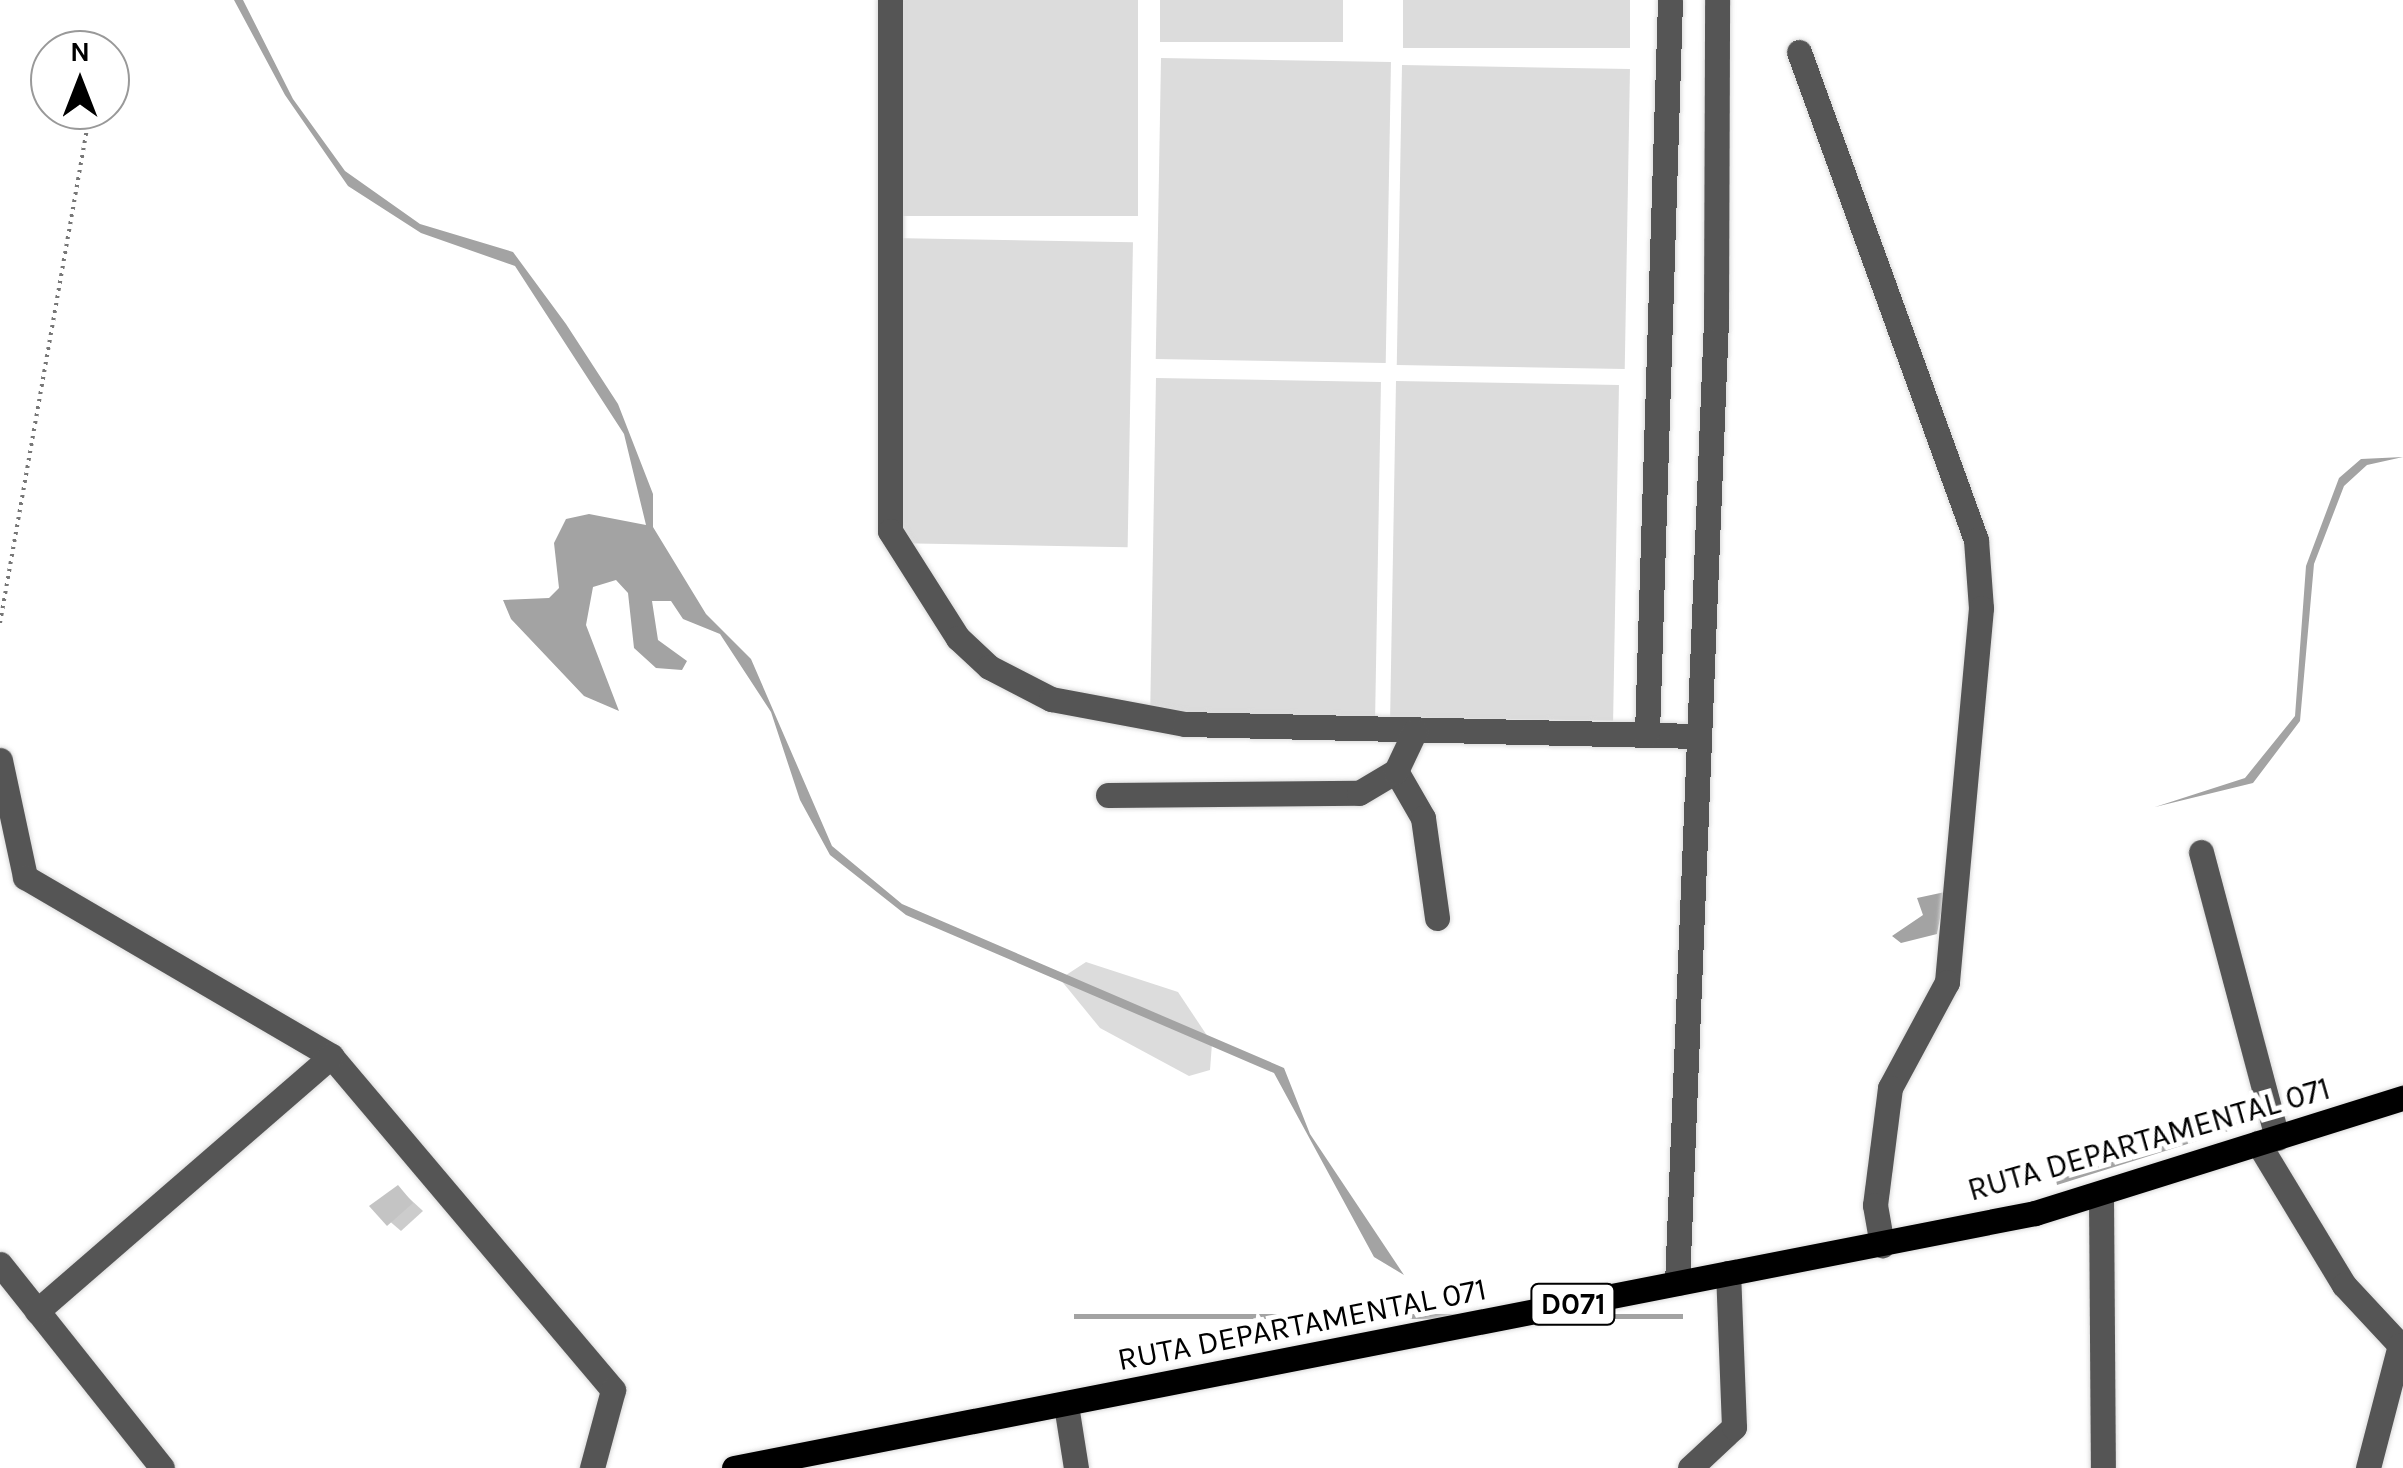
<!DOCTYPE html>
<style>
body{margin:0}
#map{position:relative;width:2403px;height:1468px;overflow:hidden;background:#fff;font-family:Karla,sans-serif}
div>[style]{position:absolute}
[style*='--x']{left:calc(var(--x)*1px);top:calc(var(--y)*1px);width:calc(var(--w)*1px);rotate:calc(var(--a)*1deg)}
.green>*{inset:0;background:#dcdcdc;transform-origin:0 0}
.water>*{inset:0;background:#a3a3a3;transform-origin:0 0}
.shadow>*{inset:0;background:#0003}
.building>*{inset:0;background:#c4c4c4}
.path>*{height:4px;margin-top:-2px;transform-origin:0;background:repeating-linear-gradient(90deg,#777 0 2.5px,transparent 0 7.5px)}
.roads{filter:drop-shadow(0 0 2px #dbdbdb) drop-shadow(0 0 2px #dbdbdb)}
.minor>*{height:25px;margin:-12.5px;padding:0 12.5px;transform-origin:12.5px;border-radius:12.5px;background:#555}
.major>*{height:25px;margin:-12.5px;padding:0 12.5px;transform-origin:12.5px;border-radius:12.5px;background:#000}
span{translate:-50% -50%;white-space:nowrap;text-align:center;line-height:1.15;-webkit-text-stroke:10px #fff;paint-order:stroke}
.shield-label span{padding:2px 8px;background:#fff;border:2px solid;border-radius:8px;-webkit-text-stroke-width:0}
.shield-label{font-size:30px;color:#000;font-weight:700}
.street-label{font-size:32px;color:#000}
.north{position:absolute;left:30px;top:30px;width:100px;height:100px;box-sizing:border-box;background:#fff;border:2px solid #999;border-radius:50%;rotate:0deg;font-size:28px;font-weight:700;line-height:40px;text-align:center;color:#000}
.north::after{content:'';display:block;margin:auto;width:35px;height:45px;background:#000;clip-path:polygon(50% 0,100% 100%,50% 72%,0 100%)}
</style>
<div id="map">
<div class="green">
<div style="left:900px;top:0;width:238px;height:216px"></div>
<div style="left:1160px;top:0;width:183px;height:42px"></div>
<div style="left:1403px;top:0;width:227px;height:48px"></div>
<div style="left:1161px;top:58px;width:230px;height:301px;rotate:1deg"></div>
<div style="left:1402px;top:65px;width:228px;height:300px;rotate:1deg"></div>
<div style="left:892px;top:238px;width:241px;height:305px;rotate:1deg"></div>
<div style="left:1156px;top:378px;width:225px;height:335px;rotate:1deg"></div>
<div style="left:1396px;top:381px;width:223px;height:336px;rotate:1deg"></div>
<div style="clip-path:polygon(1086px 962px,1178px 992px,1212px 1043px,1210px 1070px,1189px 1076px,1100px 1028px,1060px 979px)"></div>
</div>
<div class="water">
<div style="clip-path:polygon(234px 0,243px 0,293px 99px,345px 171px,420px 224px,513px 252px,566px 324px,618px 404px,653px 494px,653px 527px,706px 614px,751px 659px,832px 846px,902px 904px,1284px 1068px,1310px 1134px,1404px 1275px,1374px 1257px,1274px 1073px,906px 915px,830px 855px,800px 800px,771px 712px,720px 634px,683px 619px,671px 601px,652px 601px,658px 640px,687px 661px,682px 670px,656px 668px,634px 648px,628px 593px,616px 580px,593px 587px,586px 625px,619px 711px,584px 696px,511px 619px,503px 600px,549px 598px,559px 588px,554px 543px,566px 519px,589px 514px,646px 525px,624px 434px,515px 266px,421px 233px,348px 186px,285px 95px)"></div>
<div style="clip-path:polygon(2403px 457px,2367px 465px,2344px 486px,2314px 564px,2300px 721px,2253px 783px,2155px 807px,2245px 778px,2295px 716px,2306px 566px,2339px 478px,2361px 459px)"></div>
<div style="clip-path:polygon(1945px 892px,1937px 934px,1901px 943px,1892px 936px,1923px 915px,1917px 898px)"></div>
<div style="clip-path:polygon(2253px 1117px,2254px 1123px,2057px 1185px,2056px 1180px)"></div>
<div style="left:1683px;top:1314px;width:5px;height:609px;rotate:90deg"></div>
</div>
<div class="shadow">
<div style="clip-path:polygon(398px 1188px,423px 1211px,401px 1231px,373px 1207px)"></div>
</div>
<div class="building">
<div style="clip-path:polygon(398px 1185px,413px 1203px,387px 1226px,369px 1206px)"></div>
</div>
<div class="path">
<div style="--x:0;--y:623;--w:514;--a:-80.02"></div>
</div>
<div class="roads">
<div class="minor">
<div style="--x:890;--y:0;--w:531;--a:90"></div>
<div style="--x:890;--y:531;--w:127;--a:57.6"></div>
<div style="--x:958;--y:638;--w:42;--a:43.1"></div>
<div style="--x:989;--y:667;--w:70;--a:27.3"></div>
<div style="--x:1051;--y:699;--w:136;--a:10.6"></div>
<div style="--x:1185;--y:724;--w:514;--a:1.34"></div>
<div style="--x:1799;--y:52;--w:519;--a:70.06"></div>
<div style="--x:1976;--y:540;--w:68;--a:85.8"></div>
<div style="--x:1981;--y:608;--w:376;--a:95.2"></div>
<div style="--x:1947;--y:982;--w:120;--a:118.3"></div>
<div style="--x:1890;--y:1088;--w:118;--a:97.3"></div>
<div style="--x:1875;--y:1205;--w:41;--a:80.1"></div>
<div style="--x:1647;--y:733;--w:733;--a:-88.2"></div>
<div style="--x:0;--y:760;--w:120;--a:77.9"></div>
<div style="--x:25;--y:877;--w:355;--a:30.3"></div>
<div style="--x:331;--y:1056;--w:437;--a:49.8"></div>
<div style="--x:613;--y:1390;--w:81;--a:105.1"></div>
<div style="--x:1396;--y:771;--w:54;--a:60.1"></div>
<div style="--x:1423;--y:818;--w:101;--a:82"></div>
<div style="--x:1108;--y:795;--w:251;--a:-0.5"></div>
<div style="--x:1359;--y:793;--w:43;--a:-30.7"></div>
<div style="--x:1396;--y:771;--w:44;--a:-64.6"></div>
<div style="--x:2201;--y:852;--w:296;--a:75.1"></div>
<div style="--x:2258;--y:1143;--w:166;--a:58.8"></div>
<div style="--x:2344;--y:1285;--w:82;--a:47"></div>
<div style="--x:2400;--y:1345;--w:127;--a:104.6"></div>
<div style="--x:2101;--y:1194;--w:274;--a:89.6"></div>
<div style="--x:0;--y:1264;--w:260;--a:51.5"></div>
<div style="--x:1677;--y:1283;--w:965;--a:-87.68"></div>
<div style="--x:1716;--y:319;--w:319;--a:-89.8"></div>
<div style="--x:37;--y:1311;--w:389;--a:-40.9"></div>
<div style="--x:1066;--y:1405;--w:64;--a:81"></div>
<div style="--x:1690;--y:1468;--w:60;--a:-43"></div>
<div style="--x:1734;--y:1427;--w:154;--a:-92.2"></div>
</div>
<div class="major">
<div style="--x:734;--y:1468;--w:1326;--a:-11.09"></div>
<div style="--x:2035;--y:1213;--w:386;--a:-17.4"></div>
</div>
</div>
<div class="shield-label">
<span style="left:1573px;top:1304px">D071</span>
</div>
<div class="street-label">
<span style="left:2149px;top:1140px;rotate:-16deg">RUTA DEPARTAMENTAL 071</span>
<span style="left:1302px;top:1325px;rotate:-11deg">RUTA DEPARTAMENTAL 071</span>
</div>
<div class="north">N</div>
</div>
